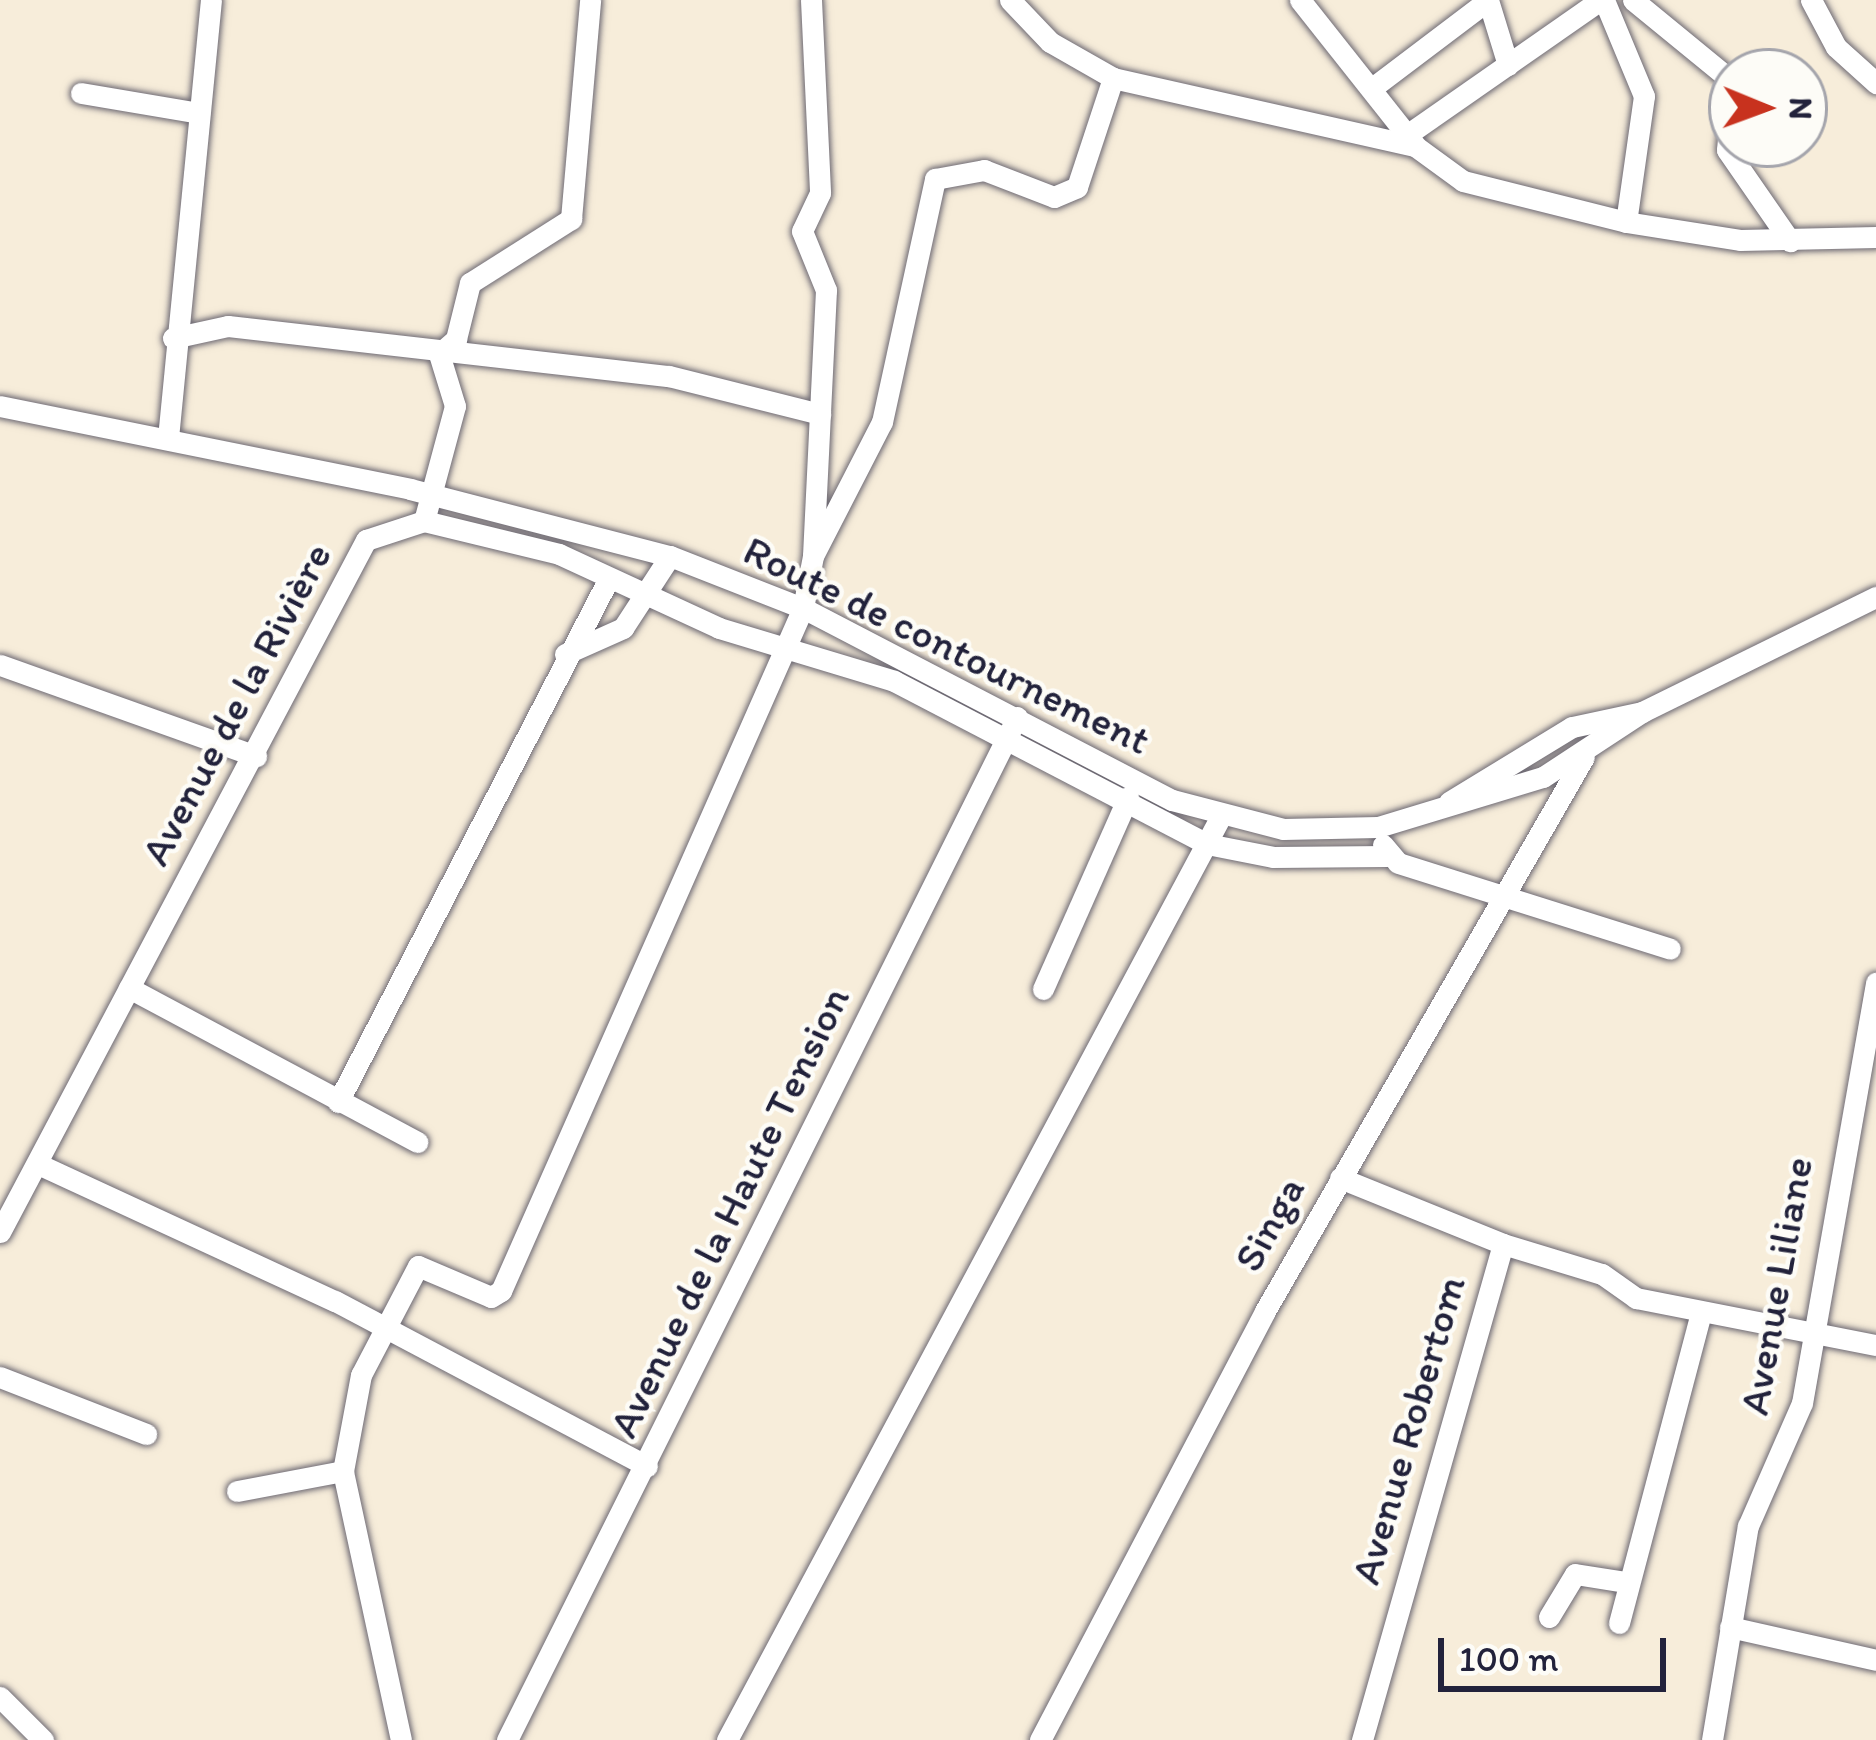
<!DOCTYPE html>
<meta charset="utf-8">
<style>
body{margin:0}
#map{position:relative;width:1876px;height:1740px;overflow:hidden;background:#f7edda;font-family:Itim,sans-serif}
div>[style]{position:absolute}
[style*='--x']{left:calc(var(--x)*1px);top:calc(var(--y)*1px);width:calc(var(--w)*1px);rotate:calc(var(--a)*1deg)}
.roads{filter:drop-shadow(0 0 3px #6d6973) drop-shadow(0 0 3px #6d6973)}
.minor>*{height:21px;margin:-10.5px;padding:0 10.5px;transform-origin:10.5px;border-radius:10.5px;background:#fff}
span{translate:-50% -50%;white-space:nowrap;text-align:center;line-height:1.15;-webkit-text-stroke:9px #fdfcf7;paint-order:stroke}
.street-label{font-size:42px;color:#22223b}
.north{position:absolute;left:1708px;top:48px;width:120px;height:120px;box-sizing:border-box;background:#fdfcf7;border:3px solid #a5a5ac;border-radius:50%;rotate:91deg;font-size:33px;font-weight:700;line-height:48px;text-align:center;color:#22223b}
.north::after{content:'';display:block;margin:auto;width:42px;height:54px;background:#c8321e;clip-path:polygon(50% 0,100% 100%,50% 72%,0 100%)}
.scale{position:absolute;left:1438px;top:1638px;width:228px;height:54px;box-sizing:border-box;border:6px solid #22223b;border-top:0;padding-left:15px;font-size:36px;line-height:42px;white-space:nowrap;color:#22223b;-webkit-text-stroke:9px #fdfcf7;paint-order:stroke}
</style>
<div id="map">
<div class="roads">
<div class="minor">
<div style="--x:811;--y:0;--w:193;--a:87.3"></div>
<div style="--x:820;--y:193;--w:42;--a:115.3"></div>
<div style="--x:802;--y:231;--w:64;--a:67.9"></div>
<div style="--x:826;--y:290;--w:264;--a:92.8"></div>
<div style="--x:1010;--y:0;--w:58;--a:46.4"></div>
<div style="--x:1050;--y:42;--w:73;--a:29.7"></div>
<div style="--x:1300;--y:0;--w:184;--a:51.6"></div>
<div style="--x:1488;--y:0;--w:68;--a:72.9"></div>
<div style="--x:1604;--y:0;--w:104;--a:67.4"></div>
<div style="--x:1644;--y:96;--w:127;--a:98.1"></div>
<div style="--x:1633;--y:0;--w:128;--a:39.3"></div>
<div style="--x:1811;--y:0;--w:53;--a:62"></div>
<div style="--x:1836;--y:47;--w:54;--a:42"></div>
<div style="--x:1376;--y:85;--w:139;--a:-37.1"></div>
<div style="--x:81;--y:93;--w:120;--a:9.6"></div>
<div style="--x:1732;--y:96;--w:54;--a:95.3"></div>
<div style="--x:1727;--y:150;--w:111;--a:55.3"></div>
<div style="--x:1411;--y:132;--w:231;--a:-34.9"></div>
<div style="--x:173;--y:338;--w:56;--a:-12.3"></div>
<div style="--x:228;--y:326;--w:444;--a:6.5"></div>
<div style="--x:669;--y:376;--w:156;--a:14.1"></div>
<div style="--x:0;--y:406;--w:418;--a:11.4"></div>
<div style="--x:410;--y:489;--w:268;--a:14.5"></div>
<div style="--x:670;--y:556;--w:143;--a:21.4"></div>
<div style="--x:803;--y:608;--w:416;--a:27.5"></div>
<div style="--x:1172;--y:800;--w:115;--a:14.6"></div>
<div style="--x:1283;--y:829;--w:95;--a:-1.2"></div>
<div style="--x:1378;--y:827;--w:172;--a:-16.9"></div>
<div style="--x:1543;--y:777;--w:118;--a:-33.3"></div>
<div style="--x:1642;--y:712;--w:261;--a:-26.2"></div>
<div style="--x:168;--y:438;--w:440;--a:-84.4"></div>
<div style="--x:424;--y:521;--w:139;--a:13.7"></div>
<div style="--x:559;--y:554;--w:176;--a:24.8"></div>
<div style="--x:719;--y:628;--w:183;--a:16.8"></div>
<div style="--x:894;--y:681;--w:353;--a:27.5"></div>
<div style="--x:1207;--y:844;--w:67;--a:11.1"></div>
<div style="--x:1273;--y:857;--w:114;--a:-0.5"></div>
<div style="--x:565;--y:654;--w:64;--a:-24.1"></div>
<div style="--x:623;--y:628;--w:86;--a:-56.9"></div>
<div style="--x:0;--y:665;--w:272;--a:19.6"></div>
<div style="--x:1449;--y:802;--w:144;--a:-31.4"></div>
<div style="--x:1572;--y:727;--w:72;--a:-12.1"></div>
<div style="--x:1383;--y:845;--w:23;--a:50"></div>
<div style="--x:1398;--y:863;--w:285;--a:17.5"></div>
<div style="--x:129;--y:988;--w:327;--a:28.1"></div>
<div style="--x:1043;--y:989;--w:210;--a:-66.1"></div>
<div style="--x:338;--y:1102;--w:590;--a:-62.65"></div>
<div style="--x:38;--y:1164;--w:327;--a:24.8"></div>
<div style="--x:335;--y:1301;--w:353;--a:27.9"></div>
<div style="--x:1340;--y:1178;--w:176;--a:22"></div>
<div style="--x:1503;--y:1244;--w:516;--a:105.87"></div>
<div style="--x:0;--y:1232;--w:783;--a:-62.13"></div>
<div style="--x:366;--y:540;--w:61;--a:-18.1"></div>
<div style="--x:424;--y:521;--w:119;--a:-74.9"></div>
<div style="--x:455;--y:406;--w:54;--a:-107.1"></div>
<div style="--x:439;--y:354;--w:23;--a:-41"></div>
<div style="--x:456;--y:339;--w:58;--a:-76"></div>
<div style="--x:470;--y:283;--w:120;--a:-32.4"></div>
<div style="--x:571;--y:219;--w:220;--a:-85"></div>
<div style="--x:1503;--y:1244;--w:103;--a:16.9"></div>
<div style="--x:1602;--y:1274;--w:42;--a:35.2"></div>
<div style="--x:1636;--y:1298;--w:245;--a:11.1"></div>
<div style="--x:0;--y:1377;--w:157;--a:21.3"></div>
<div style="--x:237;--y:1491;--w:108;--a:-10.7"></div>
<div style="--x:1549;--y:1617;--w:50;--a:-58.8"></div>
<div style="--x:1575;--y:1574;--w:52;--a:8.9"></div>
<div style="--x:1619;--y:1623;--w:322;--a:-75.2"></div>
<div style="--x:1730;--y:1627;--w:150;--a:12.7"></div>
<div style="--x:0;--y:1697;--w:61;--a:45"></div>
<div style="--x:401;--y:1740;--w:275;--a:-102.2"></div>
<div style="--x:343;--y:1471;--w:98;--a:-79.4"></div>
<div style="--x:361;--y:1375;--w:123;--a:-62.4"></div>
<div style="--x:418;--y:1266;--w:79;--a:23"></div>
<div style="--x:491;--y:1297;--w:12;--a:-31"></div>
<div style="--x:501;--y:1291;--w:747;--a:-66.15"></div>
<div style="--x:803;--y:608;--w:53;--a:-79.1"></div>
<div style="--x:813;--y:556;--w:151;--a:-62.8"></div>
<div style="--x:882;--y:422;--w:249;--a:-77.7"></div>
<div style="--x:935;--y:179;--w:50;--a:-10.4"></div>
<div style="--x:984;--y:170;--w:75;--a:21.1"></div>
<div style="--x:1054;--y:197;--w:25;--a:-23"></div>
<div style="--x:1077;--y:187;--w:115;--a:-71.7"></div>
<div style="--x:1113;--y:78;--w:310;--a:12.7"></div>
<div style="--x:1415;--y:146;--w:59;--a:36.1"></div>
<div style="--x:1463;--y:181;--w:168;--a:14.1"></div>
<div style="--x:1626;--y:222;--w:115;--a:9"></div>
<div style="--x:1740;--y:240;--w:136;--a:-1.3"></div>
<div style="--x:507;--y:1740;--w:1143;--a:-63.5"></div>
<div style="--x:727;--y:1740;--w:1046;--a:-61.87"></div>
<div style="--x:1040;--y:1740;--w:484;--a:-62.3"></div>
<div style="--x:1265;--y:1311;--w:639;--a:-60.07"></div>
<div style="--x:1712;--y:1740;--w:217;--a:-80.5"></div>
<div style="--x:1748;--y:1526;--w:134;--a:-66.3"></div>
<div style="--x:1802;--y:1403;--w:427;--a:-80"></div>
</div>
</div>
<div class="street-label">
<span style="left:947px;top:645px;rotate:26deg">Route de contournement</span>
<span style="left:236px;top:704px;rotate:-62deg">Avenue de la Rivière</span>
<span style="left:729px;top:1212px;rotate:-64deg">Avenue de la Haute Tension</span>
<span style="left:1269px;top:1224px;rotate:-61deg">Singa</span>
<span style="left:1776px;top:1286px;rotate:-80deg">Avenue Liliane</span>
<span style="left:1408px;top:1430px;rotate:-74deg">Avenue Robertom</span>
</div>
<div class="north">N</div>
<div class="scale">100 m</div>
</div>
